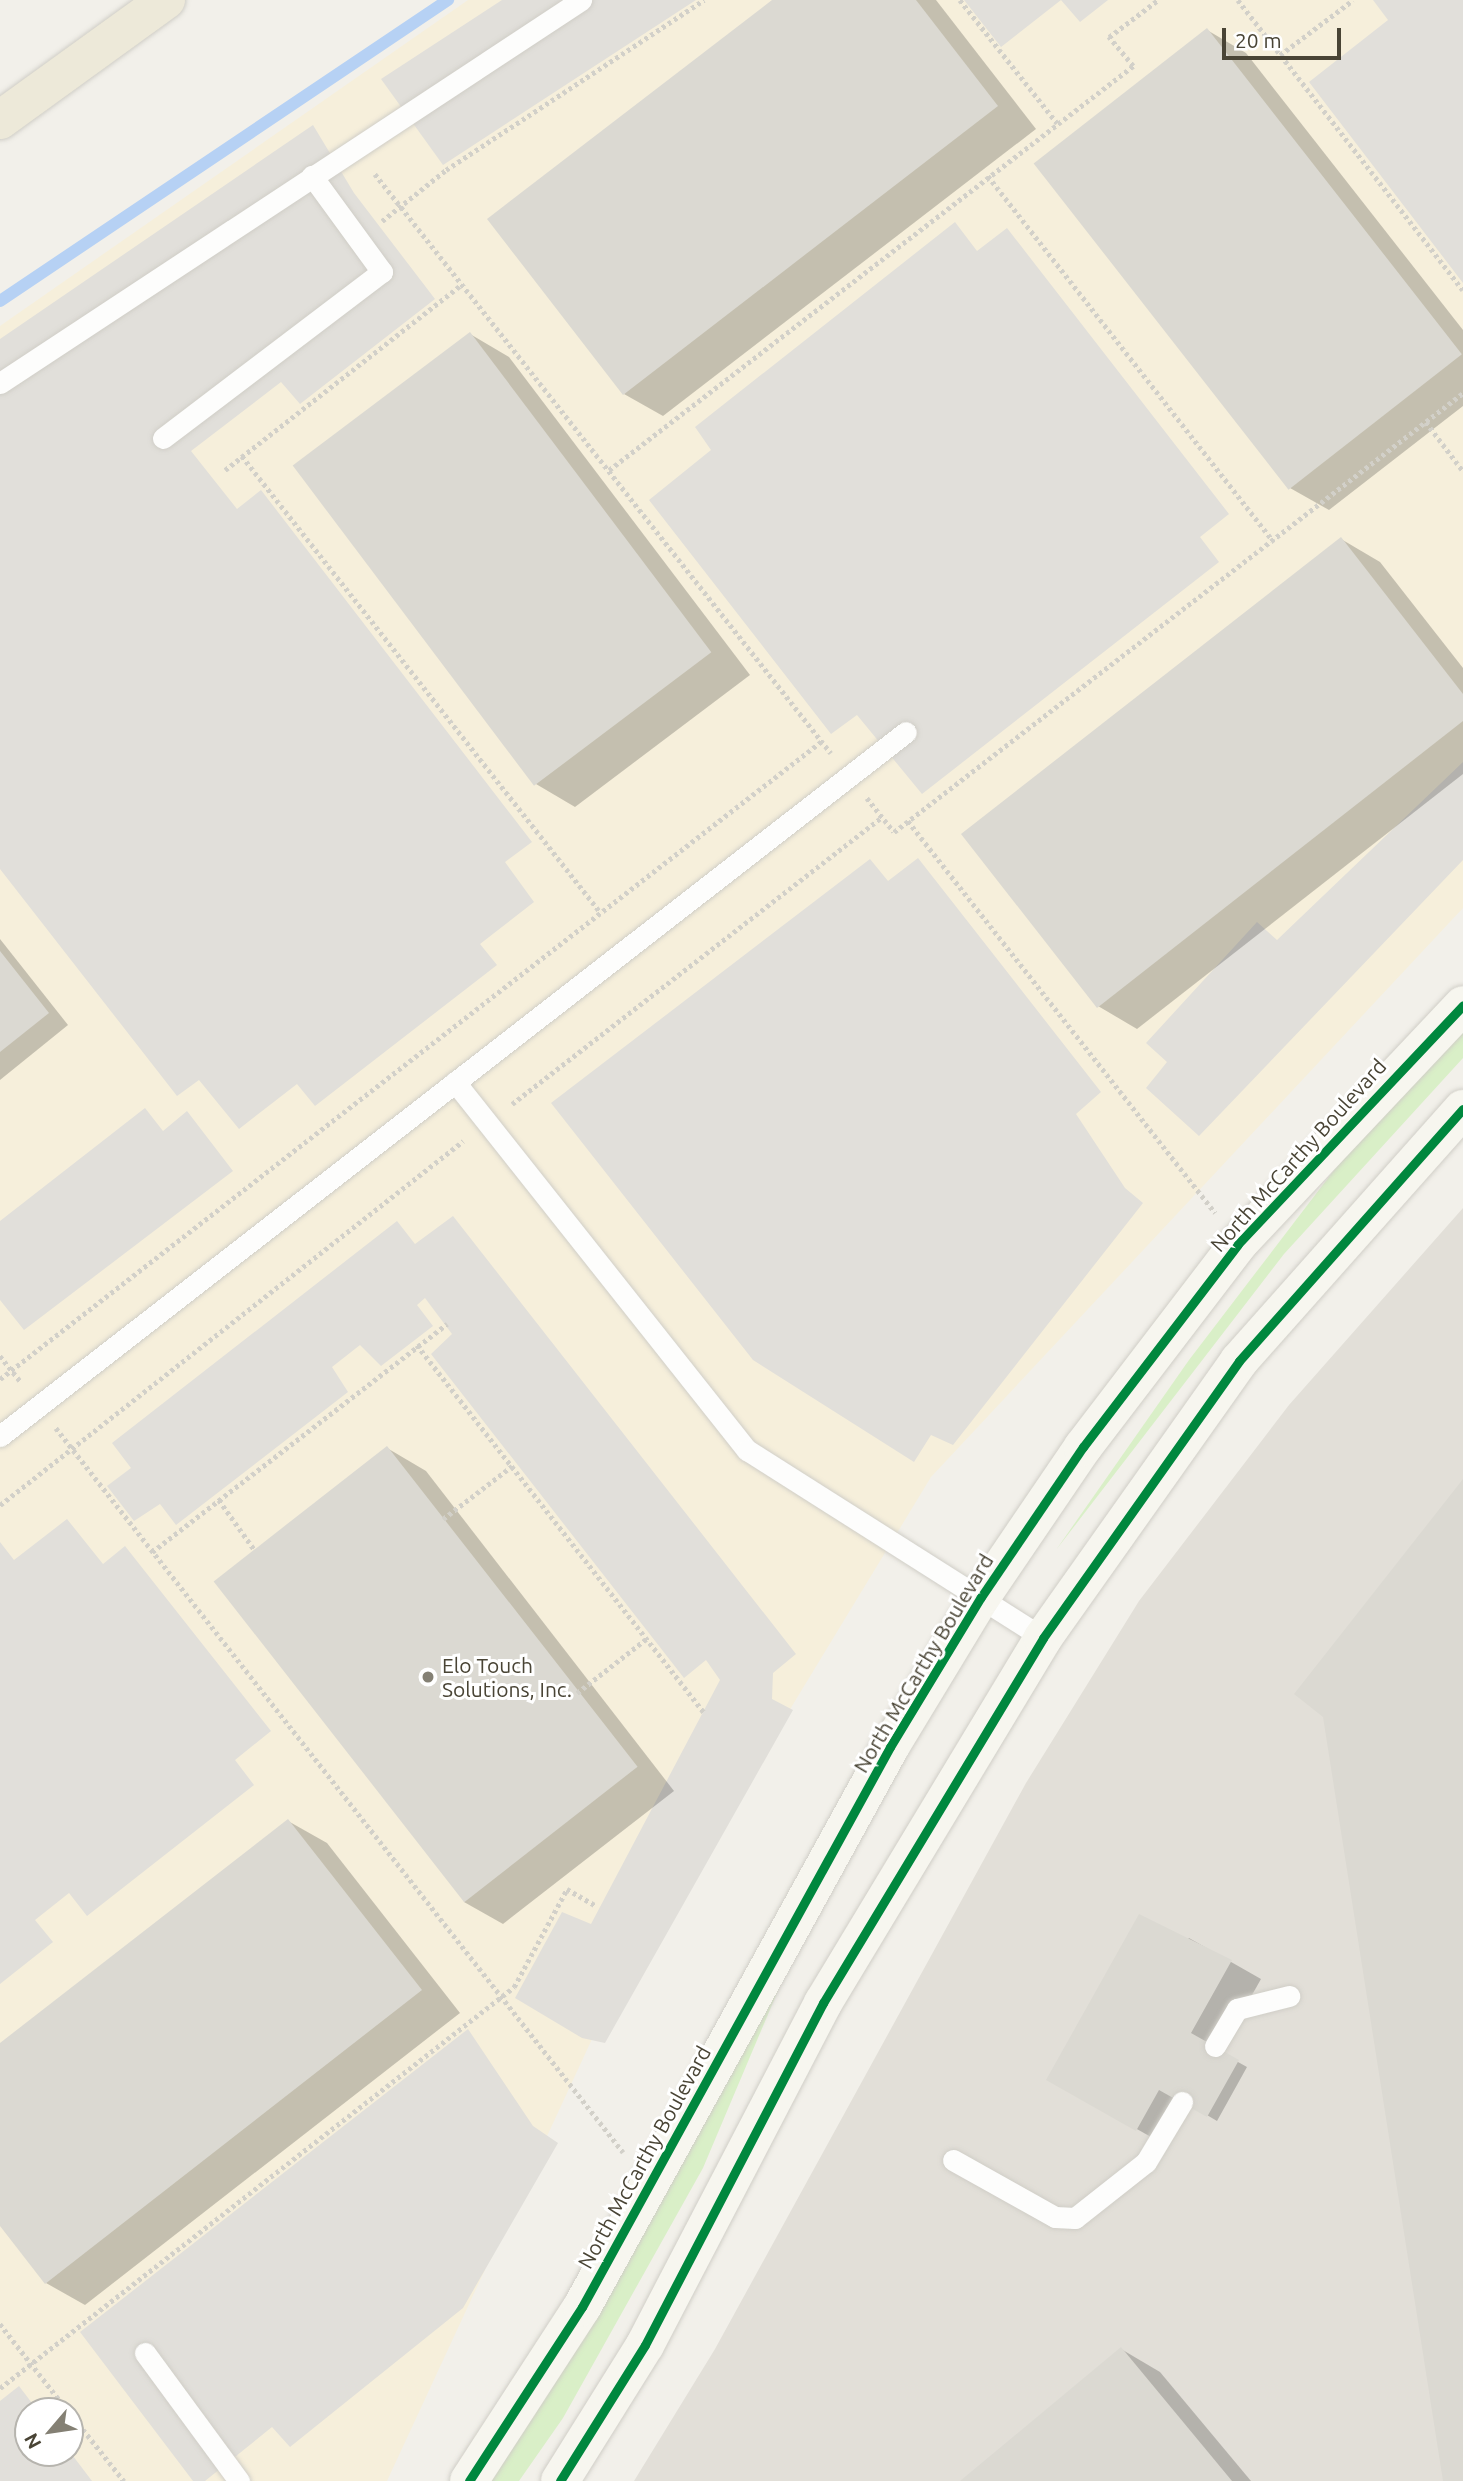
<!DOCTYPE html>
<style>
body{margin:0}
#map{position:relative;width:1463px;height:2481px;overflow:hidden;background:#f2f0ea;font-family:Ubuntu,sans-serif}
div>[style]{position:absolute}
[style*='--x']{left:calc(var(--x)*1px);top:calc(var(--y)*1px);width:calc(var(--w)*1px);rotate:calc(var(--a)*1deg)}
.commercial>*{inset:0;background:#f6efdb}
.industrial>*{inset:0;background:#e2dfd8}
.green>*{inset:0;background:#d9efc7}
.parking>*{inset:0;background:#e1dfda}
.shadow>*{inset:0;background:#0003}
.stream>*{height:12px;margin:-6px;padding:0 6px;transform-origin:6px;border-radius:6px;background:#b6d1f4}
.building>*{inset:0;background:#dbd9d2;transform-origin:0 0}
.path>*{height:4.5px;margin-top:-2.25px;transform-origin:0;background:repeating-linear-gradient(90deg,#d2d0c9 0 3.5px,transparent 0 7px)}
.roads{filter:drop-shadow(0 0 2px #d0cec7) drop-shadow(0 0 2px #d0cec7)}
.lane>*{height:21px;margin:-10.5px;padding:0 10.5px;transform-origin:10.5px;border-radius:10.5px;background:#fdfdfc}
.secondary>*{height:38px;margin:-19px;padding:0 19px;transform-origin:19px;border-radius:19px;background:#f7f6ef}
.highway>*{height:38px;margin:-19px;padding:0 19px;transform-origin:19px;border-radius:19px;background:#ede9d9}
.cycleway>*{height:9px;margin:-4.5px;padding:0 4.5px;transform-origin:4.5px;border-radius:4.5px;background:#00873e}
.dots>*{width:19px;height:19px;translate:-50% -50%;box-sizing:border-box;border:4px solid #fff;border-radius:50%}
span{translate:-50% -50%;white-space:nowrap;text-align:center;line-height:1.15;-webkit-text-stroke:6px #fff;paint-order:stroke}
.street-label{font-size:21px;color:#494435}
.poi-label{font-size:21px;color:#494435}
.left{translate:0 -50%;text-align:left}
.north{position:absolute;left:14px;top:2397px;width:70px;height:70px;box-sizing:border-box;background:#fff;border:2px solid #b6b4ae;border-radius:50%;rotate:241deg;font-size:19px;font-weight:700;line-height:28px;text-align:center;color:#494435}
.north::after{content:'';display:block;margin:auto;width:24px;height:32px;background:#848074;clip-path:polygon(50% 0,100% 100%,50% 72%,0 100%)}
.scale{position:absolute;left:1222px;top:28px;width:119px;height:32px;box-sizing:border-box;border:4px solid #494435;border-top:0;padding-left:9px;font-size:21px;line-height:24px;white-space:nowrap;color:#494435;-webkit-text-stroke:5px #fff;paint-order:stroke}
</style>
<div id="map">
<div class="commercial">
<div style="clip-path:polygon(evenodd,468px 0,1463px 0,1463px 908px,931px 1477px,599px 2024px,387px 2481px,0 2481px,0 326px,468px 0,28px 2411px,70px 2411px,70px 2453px,28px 2453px,28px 2411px)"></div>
</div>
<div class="industrial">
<div style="clip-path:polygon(1463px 1208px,1463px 2481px,634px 2481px,715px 2349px,1026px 1783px,1139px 1601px,1289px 1405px)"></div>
</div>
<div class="green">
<div style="clip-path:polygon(1463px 1019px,1463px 1058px,1284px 1254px,1056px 1550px,1189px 1360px,1338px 1165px)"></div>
<div style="clip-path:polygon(862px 1833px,785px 1974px,703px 2168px,563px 2418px,519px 2481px,485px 2481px)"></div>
</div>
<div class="parking">
<div style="clip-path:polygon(502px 0,696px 0,443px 165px,381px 79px)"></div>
<div style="clip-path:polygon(964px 0,1108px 0,1080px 22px,1061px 0,1001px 47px)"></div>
<div style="clip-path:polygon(1373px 0,1463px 0,1463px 283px,1309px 82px,1388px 20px)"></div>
<div style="clip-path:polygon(313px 125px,354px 193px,435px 299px,300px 404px,281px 382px,191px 451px,237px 509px,261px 490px,532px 842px,505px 862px,534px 902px,480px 944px,497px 965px,315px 1106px,297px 1084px,239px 1129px,199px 1080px,177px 1096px,0 869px,0 339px)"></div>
<div style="clip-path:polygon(955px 222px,977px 251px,1007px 228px,1229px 514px,1200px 537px,1219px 562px,922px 794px,857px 715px,831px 734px,649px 500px,711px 450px,695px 427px)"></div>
<div style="clip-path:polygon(1463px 762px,1463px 860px,1199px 1136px,1146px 1088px,1167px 1062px,1146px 1043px,1257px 922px,1277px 940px)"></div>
<div style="clip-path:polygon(918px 858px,1101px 1092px,1076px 1114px,1125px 1188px,1143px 1203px,953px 1445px,931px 1435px,914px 1462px,753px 1360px,551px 1103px,870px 859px,888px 881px)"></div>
<div style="clip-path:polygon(145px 1108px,163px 1131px,187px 1111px,233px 1171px,24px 1330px,0 1300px,0 1221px)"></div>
<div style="clip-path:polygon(453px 1216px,796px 1654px,773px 1673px,772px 1699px,793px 1710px,605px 2043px,582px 2038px,515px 1998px,562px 1912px,591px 1924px,720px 1680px,706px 1660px,684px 1678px,431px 1354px,452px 1334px,425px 1298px,417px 1305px,433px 1326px,381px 1366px,360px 1345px,332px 1367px,348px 1392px,176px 1525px,160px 1504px,134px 1521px,107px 1486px,131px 1468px,112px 1443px,397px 1221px,415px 1244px)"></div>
<div style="clip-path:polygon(67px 1519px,103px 1564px,125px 1546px,271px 1731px,235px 1760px,254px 1785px,87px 1916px,69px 1893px,35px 1920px,53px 1942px,0 1984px,0 1542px,14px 1560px)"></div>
<div style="clip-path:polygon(468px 2029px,533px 2126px,558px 2143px,463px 2308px,290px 2447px,272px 2427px,205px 2481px,193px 2481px,80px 2332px)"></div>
<div style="clip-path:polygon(19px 2386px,38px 2411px,28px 2411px,28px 2453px,70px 2452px,92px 2481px,0 2481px,0 2401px)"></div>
</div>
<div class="shadow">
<div style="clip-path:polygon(775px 0,936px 0,1036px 129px,663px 416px,624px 394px)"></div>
<div style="clip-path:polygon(1207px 30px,1246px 53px,1463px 330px,1463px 406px,1329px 510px,1290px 488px)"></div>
<div style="clip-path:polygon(470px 334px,509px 357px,750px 675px,575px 807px,536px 784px)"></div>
<div style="clip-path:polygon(1341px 539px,1380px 562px,1463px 668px,1463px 774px,1137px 1029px,1098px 1006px)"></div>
<div style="clip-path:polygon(0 939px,68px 1025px,0 1080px)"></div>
<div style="clip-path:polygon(387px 1448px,426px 1471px,674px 1791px,503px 1924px,464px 1902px)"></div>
<div style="clip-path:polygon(288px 1821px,327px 1843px,460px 2013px,85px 2305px,46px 2283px,0 2223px,0 2046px)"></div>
<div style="clip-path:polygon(1189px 1938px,1261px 1979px,1220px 2052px,1247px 2067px,1217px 2121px,1190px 2105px,1167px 2146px,1048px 2079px)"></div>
<div style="clip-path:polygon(1121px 2349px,1160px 2372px,1251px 2481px,963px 2481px)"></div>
</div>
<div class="stream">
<div style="--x:0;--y:301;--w:540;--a:-33.9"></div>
</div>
<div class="building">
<div style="clip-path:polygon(772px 0,916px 0,998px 106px,623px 395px,487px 219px)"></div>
<div style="left:1207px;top:28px;width:414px;height:220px;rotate:52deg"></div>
<div style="left:470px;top:332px;width:401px;height:222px;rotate:53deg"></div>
<div style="clip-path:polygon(1341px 537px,1463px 694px,1463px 721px,1097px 1008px,961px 834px)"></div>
<div style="clip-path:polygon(0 951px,49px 1013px,0 1052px)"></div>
<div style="left:387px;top:1446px;width:407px;height:220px;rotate:52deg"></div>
<div style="clip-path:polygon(1463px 1479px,1463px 2481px,1443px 2481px,1323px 1717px,1294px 1694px)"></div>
<div style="clip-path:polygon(288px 1819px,422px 1990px,45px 2284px,0 2226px,0 2043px)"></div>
<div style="clip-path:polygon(1139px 1914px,1232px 1960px,1191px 2033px,1239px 2060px,1207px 2117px,1159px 2090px,1136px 2131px,1046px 2080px)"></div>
<div style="clip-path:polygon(1121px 2347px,1232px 2481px,960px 2481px)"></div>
</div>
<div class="path">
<div style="--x:960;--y:0;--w:157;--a:51.7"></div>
<div style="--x:1238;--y:0;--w:367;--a:52.2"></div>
<div style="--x:1280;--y:55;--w:91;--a:-37"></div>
<div style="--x:375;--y:174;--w:737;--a:51.78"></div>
<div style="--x:988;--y:176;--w:463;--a:52"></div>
<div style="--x:382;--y:221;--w:82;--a:-38.6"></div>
<div style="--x:446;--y:170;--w:309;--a:-33.4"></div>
<div style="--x:1426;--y:422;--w:61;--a:52.9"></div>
<div style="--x:242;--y:456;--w:580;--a:51.86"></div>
<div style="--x:225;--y:470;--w:301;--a:-38.1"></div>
<div style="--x:609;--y:470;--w:662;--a:-37.63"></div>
<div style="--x:1133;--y:66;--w:38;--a:-130"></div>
<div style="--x:1109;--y:37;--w:61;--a:-37.1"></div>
<div style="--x:867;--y:798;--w:43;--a:51.5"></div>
<div style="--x:894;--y:832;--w:719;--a:-37.65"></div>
<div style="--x:908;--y:821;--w:498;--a:51.9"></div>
<div style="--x:512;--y:1104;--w:468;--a:-37.8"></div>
<div style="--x:417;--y:1345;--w:467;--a:52"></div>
<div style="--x:0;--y:1356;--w:33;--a:51"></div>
<div style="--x:0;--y:1379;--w:1041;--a:-37.82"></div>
<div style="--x:56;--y:1428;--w:920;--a:51.93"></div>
<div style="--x:219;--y:1500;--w:60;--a:54.5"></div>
<div style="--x:0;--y:1505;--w:589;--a:-38.17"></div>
<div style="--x:443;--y:1519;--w:87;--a:-37.5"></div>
<div style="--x:152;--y:1552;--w:373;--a:-37.7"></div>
<div style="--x:577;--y:1693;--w:88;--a:-38"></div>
<div style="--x:0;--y:2324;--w:110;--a:52"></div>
<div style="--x:0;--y:2388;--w:652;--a:-37.96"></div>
<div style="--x:514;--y:1987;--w:111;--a:-61.6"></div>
<div style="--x:567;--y:1889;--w:34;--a:30"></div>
<div style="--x:70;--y:2413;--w:87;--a:51.5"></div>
</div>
<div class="roads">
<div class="lane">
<div style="--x:0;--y:383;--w:696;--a:-33.39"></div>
<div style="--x:163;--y:438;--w:275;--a:-37.2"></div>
<div style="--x:382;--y:272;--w:119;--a:-126.1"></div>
<div style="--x:455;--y:1082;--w:470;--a:51.6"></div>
<div style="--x:747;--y:1450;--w:351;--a:32.4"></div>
<div style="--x:0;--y:1436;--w:1147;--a:-37.85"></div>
<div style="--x:1215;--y:2046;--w:43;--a:-59.3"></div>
<div style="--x:1237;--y:2009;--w:54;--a:-14"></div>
<div style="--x:953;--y:2160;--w:117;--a:29.2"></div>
<div style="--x:1055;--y:2217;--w:20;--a:3"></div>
<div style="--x:1075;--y:2218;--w:90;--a:-38.3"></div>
<div style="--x:1146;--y:2162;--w:70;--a:-59"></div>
<div style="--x:145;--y:2353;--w:159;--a:53.7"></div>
</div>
<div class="secondary">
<div style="--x:469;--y:2481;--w:207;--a:-57"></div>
<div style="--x:582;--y:2307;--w:639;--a:-61.19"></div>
<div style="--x:890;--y:1747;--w:175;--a:-58.8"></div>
<div style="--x:981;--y:1597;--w:181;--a:-55.8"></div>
<div style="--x:1083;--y:1447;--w:255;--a:-52.6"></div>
<div style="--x:1238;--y:1244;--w:328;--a:-46.7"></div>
<div style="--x:560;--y:2481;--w:160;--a:-58"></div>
<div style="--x:645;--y:2345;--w:386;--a:-62.5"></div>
<div style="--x:823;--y:2003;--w:426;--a:-58.9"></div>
<div style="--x:1043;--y:1638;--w:339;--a:-54.7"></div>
<div style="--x:1239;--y:1361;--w:337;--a:-48.4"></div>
</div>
<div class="highway">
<div style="--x:0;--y:120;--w:205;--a:-35.9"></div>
</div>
</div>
<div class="cycleway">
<div style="--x:469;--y:2481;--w:207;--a:-57"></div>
<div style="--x:582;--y:2307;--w:639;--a:-61.19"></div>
<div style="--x:890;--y:1747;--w:175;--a:-58.8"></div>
<div style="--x:981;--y:1597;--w:181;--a:-55.8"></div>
<div style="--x:1083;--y:1447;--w:255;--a:-52.6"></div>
<div style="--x:1238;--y:1244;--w:328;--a:-46.7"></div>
<div style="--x:560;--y:2481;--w:160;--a:-58"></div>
<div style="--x:645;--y:2345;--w:386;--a:-62.5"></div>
<div style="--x:823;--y:2003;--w:426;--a:-58.9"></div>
<div style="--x:1043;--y:1638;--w:339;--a:-54.7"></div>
<div style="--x:1239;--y:1361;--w:337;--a:-48.4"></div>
</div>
<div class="dots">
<div style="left:428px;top:1677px;background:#848074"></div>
</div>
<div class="street-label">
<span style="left:1298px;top:1155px;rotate:-48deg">North McCarthy Boulevard</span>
<span style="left:923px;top:1663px;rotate:-59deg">North McCarthy Boulevard</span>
<span style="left:644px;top:2157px;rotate:-61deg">North McCarthy Boulevard</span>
</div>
<div class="poi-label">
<span class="left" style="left:442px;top:1677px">Elo Touch<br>Solutions, Inc.</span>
</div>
<div class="north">N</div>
<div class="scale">20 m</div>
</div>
